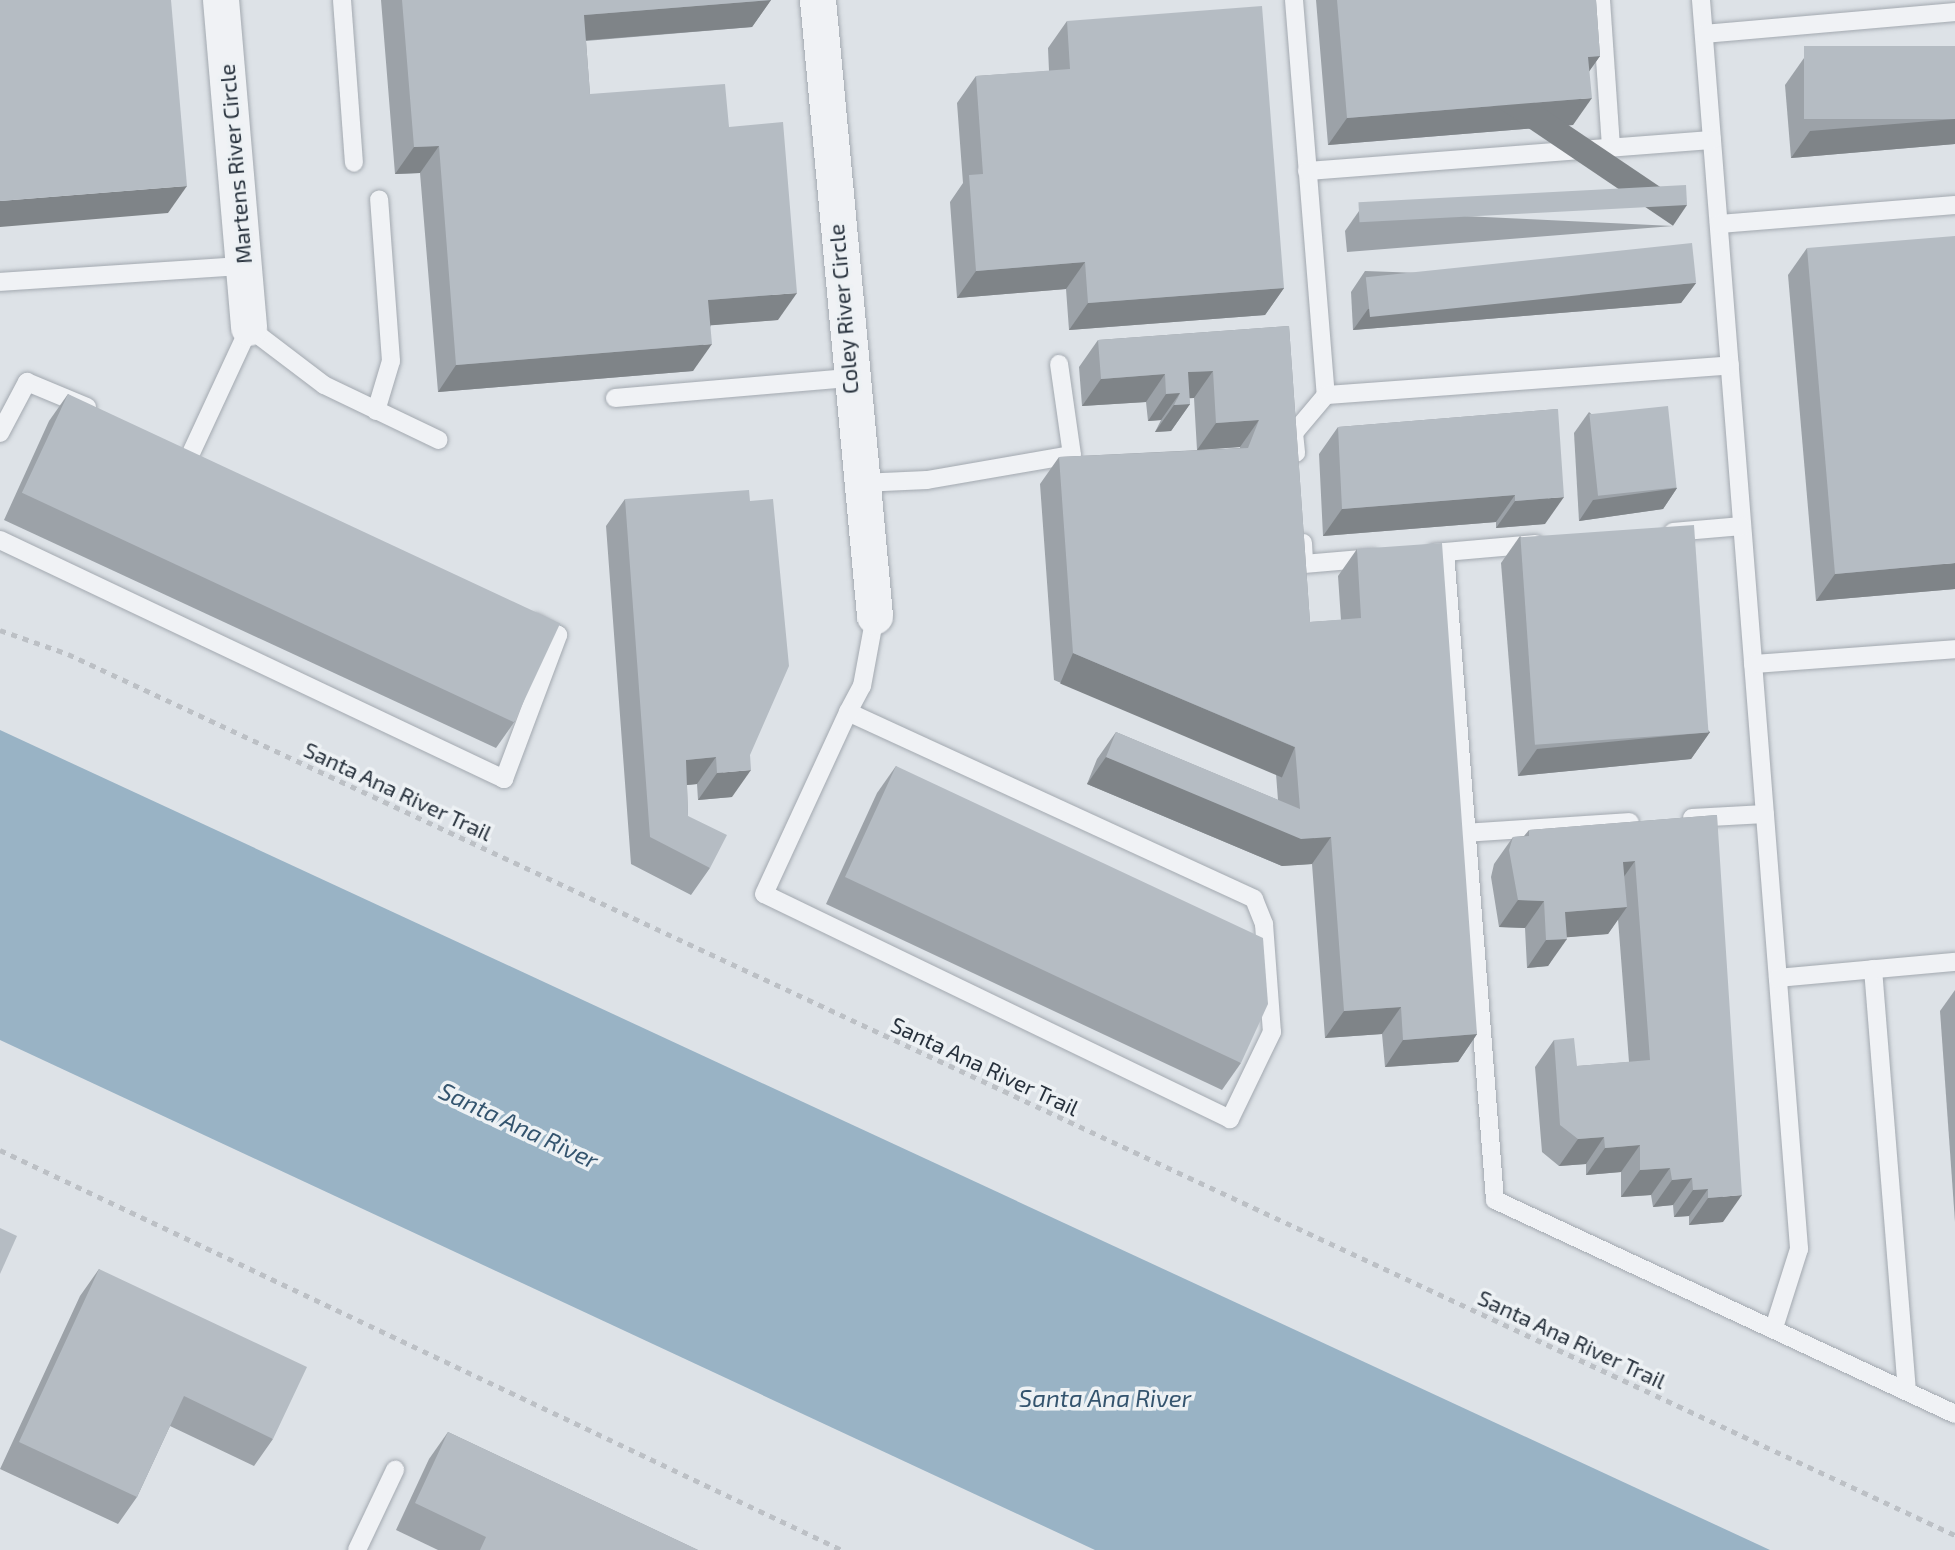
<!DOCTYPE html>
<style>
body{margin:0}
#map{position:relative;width:1955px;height:1550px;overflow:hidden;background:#dde2e7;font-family:"Exo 2",sans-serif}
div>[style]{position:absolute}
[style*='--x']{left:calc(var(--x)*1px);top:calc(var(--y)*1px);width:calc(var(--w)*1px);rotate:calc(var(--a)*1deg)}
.water>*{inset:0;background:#99b3c5}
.path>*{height:5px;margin-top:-2.5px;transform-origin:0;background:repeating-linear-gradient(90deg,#bcc0c5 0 6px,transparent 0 12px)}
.roads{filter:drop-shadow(0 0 2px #a3a9b0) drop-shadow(0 0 2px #a3a9b0)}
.lane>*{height:18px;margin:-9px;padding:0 9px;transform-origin:9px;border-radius:9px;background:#f0f2f5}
.street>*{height:36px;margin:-18px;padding:0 18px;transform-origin:18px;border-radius:18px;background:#f0f2f5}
.wall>*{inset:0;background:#9ca2a8}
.shaded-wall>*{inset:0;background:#7f8488;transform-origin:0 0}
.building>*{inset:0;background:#b5bcc3;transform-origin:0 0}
span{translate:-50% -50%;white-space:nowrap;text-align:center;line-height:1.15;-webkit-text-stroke:7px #edf1f4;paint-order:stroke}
.street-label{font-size:22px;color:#27313c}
.water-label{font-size:24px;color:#34546e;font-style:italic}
</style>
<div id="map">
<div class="water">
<div style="clip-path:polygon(0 730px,1770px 1550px,1095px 1550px,0 1040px)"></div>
</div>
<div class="path">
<div style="--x:0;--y:630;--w:72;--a:19.4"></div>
<div style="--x:68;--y:654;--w:2083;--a:25.03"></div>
<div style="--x:0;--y:1150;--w:932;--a:25.41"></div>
</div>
<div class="roads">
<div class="lane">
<div style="--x:342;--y:0;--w:163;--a:85.8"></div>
<div style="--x:1294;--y:0;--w:396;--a:85.4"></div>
<div style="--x:1326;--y:395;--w:50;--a:130.1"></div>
<div style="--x:1294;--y:433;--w:20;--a:84"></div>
<div style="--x:1601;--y:0;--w:148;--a:86.1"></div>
<div style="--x:1701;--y:0;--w:1253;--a:85.51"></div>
<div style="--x:1799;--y:1249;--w:83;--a:107.6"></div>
<div style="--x:1704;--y:34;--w:252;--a:-5"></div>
<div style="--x:1307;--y:171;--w:406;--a:-4.4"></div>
<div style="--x:1719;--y:224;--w:237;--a:-4.6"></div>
<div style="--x:0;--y:282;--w:244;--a:-3.8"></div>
<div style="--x:1326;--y:395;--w:405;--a:-4.2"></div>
<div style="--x:615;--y:398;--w:234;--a:-4.9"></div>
<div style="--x:376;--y:411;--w:52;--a:-73.3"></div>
<div style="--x:391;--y:361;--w:162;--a:-94.2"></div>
<div style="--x:0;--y:433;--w:58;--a:-62.1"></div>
<div style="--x:27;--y:382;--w:65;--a:22.6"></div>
<div style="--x:192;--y:451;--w:136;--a:-65.1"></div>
<div style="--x:249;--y:328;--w:94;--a:37.2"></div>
<div style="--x:324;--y:385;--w:127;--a:25.6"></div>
<div style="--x:861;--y:483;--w:66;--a:-2.6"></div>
<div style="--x:927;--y:480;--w:147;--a:-9.8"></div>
<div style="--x:1072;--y:455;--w:92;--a:-98.1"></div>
<div style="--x:1673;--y:532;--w:69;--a:-5"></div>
<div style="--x:0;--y:540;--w:558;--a:25.37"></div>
<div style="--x:504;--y:779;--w:154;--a:-69.4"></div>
<div style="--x:558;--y:635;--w:26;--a:-152"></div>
<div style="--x:1303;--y:543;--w:21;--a:87"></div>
<div style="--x:1304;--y:564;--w:69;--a:-5"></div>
<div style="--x:1445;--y:552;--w:650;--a:85.59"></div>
<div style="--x:1495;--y:1200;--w:507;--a:24.95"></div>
<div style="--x:1434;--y:553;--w:102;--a:-5"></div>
<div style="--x:1753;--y:664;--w:203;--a:-4.2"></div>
<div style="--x:848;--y:712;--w:447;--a:24.7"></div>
<div style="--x:1254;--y:899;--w:27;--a:68"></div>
<div style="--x:1264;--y:924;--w:108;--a:85.8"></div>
<div style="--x:1272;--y:1032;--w:97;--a:115.8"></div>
<div style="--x:1230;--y:1119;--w:517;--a:-154.23"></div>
<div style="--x:764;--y:894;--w:200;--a:-65.2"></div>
<div style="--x:848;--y:712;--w:30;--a:-62"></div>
<div style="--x:862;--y:686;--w:71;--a:-79.5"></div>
<div style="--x:1692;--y:818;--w:73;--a:-3.1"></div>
<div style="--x:1465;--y:833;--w:165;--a:-3.8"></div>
<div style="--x:1873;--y:969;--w:423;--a:85.4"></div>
<div style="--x:1778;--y:978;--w:178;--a:-5.2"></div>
<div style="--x:357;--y:1550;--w:89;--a:-64.6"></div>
</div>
<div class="street">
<div style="--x:221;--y:0;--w:329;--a:85.1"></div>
<div style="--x:818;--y:0;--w:619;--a:84.71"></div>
</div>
</div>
<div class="wall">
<div style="clip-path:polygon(381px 0,771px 0,752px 27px,586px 41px,590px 94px,729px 127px,778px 320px,711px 325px,693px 371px,438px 392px,420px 173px,395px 174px)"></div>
<div style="clip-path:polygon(1316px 0,1596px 0,1600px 56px,1589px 71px,1573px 125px,1328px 145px)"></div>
<div style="clip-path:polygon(1067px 21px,1284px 288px,1265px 315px,1069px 330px,1066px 289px,957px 298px,950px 202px,963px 183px,957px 103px,976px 76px,1049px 71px,1048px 48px)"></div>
<div style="clip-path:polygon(1955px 46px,1955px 144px,1791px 158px,1785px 85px,1804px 58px)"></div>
<div style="clip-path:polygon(1359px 211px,1673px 226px,1347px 252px,1345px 231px)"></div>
<div style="clip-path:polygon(1807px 248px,1955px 589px,1816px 601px,1788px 275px)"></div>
<div style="clip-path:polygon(1365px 271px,1696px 283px,1681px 303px,1353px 330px,1351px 292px)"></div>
<div style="clip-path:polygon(1289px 326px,1310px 622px,1341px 620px,1338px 576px,1357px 549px,1477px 1034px,1458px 1062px,1385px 1067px,1382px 1034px,1325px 1038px,1312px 864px,1282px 866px,1087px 784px,1097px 759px,1116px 732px,1278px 800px,1276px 774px,1054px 680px,1040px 484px,1059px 457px,1240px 448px,1240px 447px,1197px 450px,1194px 398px,1189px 398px,1190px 404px,1171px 431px,1155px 432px,1161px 420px,1148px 421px,1146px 402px,1082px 406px,1079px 367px,1098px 340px)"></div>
<div style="clip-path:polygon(68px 394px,515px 721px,496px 748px,4px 520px,49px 421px)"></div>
<div style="clip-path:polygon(1558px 409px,1545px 524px,1496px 528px,1496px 522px,1323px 536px,1319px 454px,1338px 427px)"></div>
<div style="clip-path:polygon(1589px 412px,1677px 488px,1663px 509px,1579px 521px,1574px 433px)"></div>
<div style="clip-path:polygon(625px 499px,732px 797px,698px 800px,697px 784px,687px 785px,688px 816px,710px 868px,691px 895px,631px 864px,606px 526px)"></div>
<div style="clip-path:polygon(1520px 536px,1710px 732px,1691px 759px,1518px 776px,1501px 563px)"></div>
<div style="clip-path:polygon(896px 766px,1241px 1063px,1222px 1090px,826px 904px,877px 793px)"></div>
<div style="clip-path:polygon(1717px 815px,1723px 1222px,1689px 1225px,1689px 1216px,1674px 1217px,1673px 1205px,1653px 1207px,1651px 1195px,1621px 1197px,1621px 1172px,1586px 1175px,1586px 1164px,1559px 1166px,1542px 1152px,1535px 1067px,1554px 1040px,1577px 1066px,1629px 1062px,1618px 919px,1608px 934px,1566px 937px,1548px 966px,1527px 968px,1525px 928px,1499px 927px,1491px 877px,1494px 864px,1513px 837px,1524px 836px,1529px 830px)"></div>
<div style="clip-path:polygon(1955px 990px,1955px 1222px,1940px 1011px)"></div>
<div style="clip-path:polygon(99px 1269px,273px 1439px,254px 1466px,170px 1426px,137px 1497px,118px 1524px,0 1469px,80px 1296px)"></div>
<div style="clip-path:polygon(448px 1432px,698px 1550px,438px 1550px,396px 1530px,429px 1459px)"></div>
</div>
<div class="shaded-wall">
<div style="clip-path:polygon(771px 0,752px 27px,565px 42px,584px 15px)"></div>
<div style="clip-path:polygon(1600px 56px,1581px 83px,1588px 57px)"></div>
<div style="clip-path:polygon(1592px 98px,1573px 125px,1328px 145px,1347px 118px)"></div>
<div style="clip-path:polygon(1955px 119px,1955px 144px,1791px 158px,1810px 131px)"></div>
<div style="clip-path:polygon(439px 146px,420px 173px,395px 174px,414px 147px)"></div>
<div style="clip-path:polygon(187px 186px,168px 213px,0 227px,0 201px)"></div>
<div style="left:1687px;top:205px;width:25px;height:327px;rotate:124deg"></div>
<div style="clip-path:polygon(1085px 262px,1066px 289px,957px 298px,976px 271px)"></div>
<div style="clip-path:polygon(1696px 283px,1681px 303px,1353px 330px,1368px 309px)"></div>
<div style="clip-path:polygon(1284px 288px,1265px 315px,1069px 330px,1088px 303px)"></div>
<div style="clip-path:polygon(797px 293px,778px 320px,690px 327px,708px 300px)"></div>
<div style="clip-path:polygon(712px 344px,693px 371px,438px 392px,456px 365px)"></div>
<div style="clip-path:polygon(1213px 371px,1194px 398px,1177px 399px,1180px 393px,1161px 420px,1148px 421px,1166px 394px,1188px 372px)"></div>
<div style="clip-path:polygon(1165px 374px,1146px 402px,1082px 406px,1101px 379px)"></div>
<div style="clip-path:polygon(1190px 404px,1171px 431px,1155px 432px,1174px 405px)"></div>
<div style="clip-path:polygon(1259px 420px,1240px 447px,1197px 450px,1216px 423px)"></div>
<div style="clip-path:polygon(1677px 488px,1663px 509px,1579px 521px,1593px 500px)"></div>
<div style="clip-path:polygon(1515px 495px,1496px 522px,1323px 536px,1342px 509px)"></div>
<div style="clip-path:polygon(1564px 497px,1545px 524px,1496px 528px,1515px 501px)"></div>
<div style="clip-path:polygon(1955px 563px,1955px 589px,1816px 601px,1835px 574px)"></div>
<div style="left:1073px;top:653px;width:241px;height:33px;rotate:23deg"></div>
<div style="clip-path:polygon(1710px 732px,1691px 759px,1518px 776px,1537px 749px)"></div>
<div style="clip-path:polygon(716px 757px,697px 784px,667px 787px,686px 760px)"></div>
<div style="clip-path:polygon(1106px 757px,1331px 837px,1312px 864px,1282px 866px,1087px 784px)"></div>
<div style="clip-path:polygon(751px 770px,732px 797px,698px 800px,717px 773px)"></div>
<div style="clip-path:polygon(1635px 861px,1616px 888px,1623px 862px)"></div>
<div style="clip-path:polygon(1518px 900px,1544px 901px,1525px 928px,1499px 927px)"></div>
<div style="clip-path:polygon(1627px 907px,1608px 934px,1546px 939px,1565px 912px)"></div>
<div style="clip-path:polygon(1567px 939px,1548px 966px,1527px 968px,1546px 940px)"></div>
<div style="clip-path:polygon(1401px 1007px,1382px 1034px,1325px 1038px,1344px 1011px)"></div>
<div style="clip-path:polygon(1477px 1034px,1458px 1062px,1385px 1067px,1403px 1040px)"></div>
<div style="clip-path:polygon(1604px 1137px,1586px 1164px,1559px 1166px,1578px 1139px)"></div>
<div style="clip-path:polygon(1640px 1145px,1621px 1172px,1586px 1175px,1605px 1148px)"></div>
<div style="clip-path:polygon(1670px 1168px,1651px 1195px,1621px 1197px,1640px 1170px)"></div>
<div style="clip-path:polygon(1692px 1178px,1673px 1205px,1653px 1207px,1672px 1180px)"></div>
<div style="clip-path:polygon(1708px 1189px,1689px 1216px,1674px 1217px,1693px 1190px)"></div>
<div style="clip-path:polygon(1742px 1195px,1723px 1222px,1689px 1225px,1708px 1198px)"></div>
</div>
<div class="building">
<div style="clip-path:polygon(0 0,171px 0,187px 186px,0 201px)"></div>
<div style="clip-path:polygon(402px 0,771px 0,584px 15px,590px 94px,725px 84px,729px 127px,783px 122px,797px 293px,708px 300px,712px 344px,456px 365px,439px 146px,414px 147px)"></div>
<div style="clip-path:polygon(1337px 0,1596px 0,1600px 56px,1588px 57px,1592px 98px,1347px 118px)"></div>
<div style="clip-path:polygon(1262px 6px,1284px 288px,1088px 303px,1085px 262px,976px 271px,969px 175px,983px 174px,976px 76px,1070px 69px,1067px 21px)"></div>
<div style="left:1955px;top:46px;width:73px;height:151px;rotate:90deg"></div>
<div style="left:1686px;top:185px;width:20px;height:328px;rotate:87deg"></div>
<div style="clip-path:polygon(1955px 236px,1955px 563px,1835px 574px,1807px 248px)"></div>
<div style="left:1692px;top:243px;width:40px;height:328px;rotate:84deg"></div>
<div style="clip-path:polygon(1289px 326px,1310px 622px,1361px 618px,1357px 549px,1442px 543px,1477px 1034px,1403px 1040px,1401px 1007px,1344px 1011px,1331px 837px,1301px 839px,1106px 757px,1116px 732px,1300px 809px,1295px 747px,1073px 653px,1059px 457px,1248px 448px,1259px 420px,1216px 423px,1213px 371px,1188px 372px,1190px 404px,1174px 405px,1180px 393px,1166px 394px,1165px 374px,1101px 379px,1098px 340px)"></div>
<div style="left:68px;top:394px;width:543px;height:109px;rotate:25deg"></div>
<div style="left:1668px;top:406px;width:82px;height:79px;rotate:84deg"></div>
<div style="clip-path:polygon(1558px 409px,1564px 497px,1515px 501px,1515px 495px,1342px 509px,1338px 427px)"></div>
<div style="clip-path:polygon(749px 490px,750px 501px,773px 499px,789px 666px,750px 755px,751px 770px,717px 773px,716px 757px,686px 760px,688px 816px,727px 835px,710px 868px,650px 837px,625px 499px)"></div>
<div style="left:1694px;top:525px;width:208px;height:174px;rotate:86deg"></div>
<div style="clip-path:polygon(896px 766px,1263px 938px,1268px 1004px,1241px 1063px,845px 877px)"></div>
<div style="clip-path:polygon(1717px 815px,1742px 1195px,1708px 1198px,1708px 1189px,1693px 1190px,1692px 1178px,1672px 1180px,1670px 1168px,1640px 1170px,1640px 1145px,1605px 1148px,1604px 1137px,1578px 1139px,1560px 1125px,1554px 1040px,1574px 1038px,1577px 1066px,1650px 1060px,1635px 861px,1623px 862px,1627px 907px,1565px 912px,1567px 939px,1546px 940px,1544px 901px,1518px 900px,1509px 850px,1513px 837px,1529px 836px,1529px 830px)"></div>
<div style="clip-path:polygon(0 1228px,17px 1236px,0 1274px)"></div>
<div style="clip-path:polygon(99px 1269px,307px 1367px,273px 1439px,184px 1396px,137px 1497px,19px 1442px)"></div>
<div style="clip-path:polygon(448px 1432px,698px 1550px,480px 1550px,486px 1537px,415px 1503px)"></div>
</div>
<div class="street-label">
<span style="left:235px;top:164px;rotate:-95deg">Martens River Circle</span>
<span style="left:843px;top:309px;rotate:-95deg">Coley River Circle</span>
<span style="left:398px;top:791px;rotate:25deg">Santa Ana River Trail</span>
<span style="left:985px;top:1066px;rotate:25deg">Santa Ana River Trail</span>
<span style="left:1572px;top:1339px;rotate:25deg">Santa Ana River Trail</span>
</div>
<div class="water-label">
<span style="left:519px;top:1125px;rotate:25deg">Santa Ana River</span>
<span style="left:1105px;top:1398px">Santa Ana River</span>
</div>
</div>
